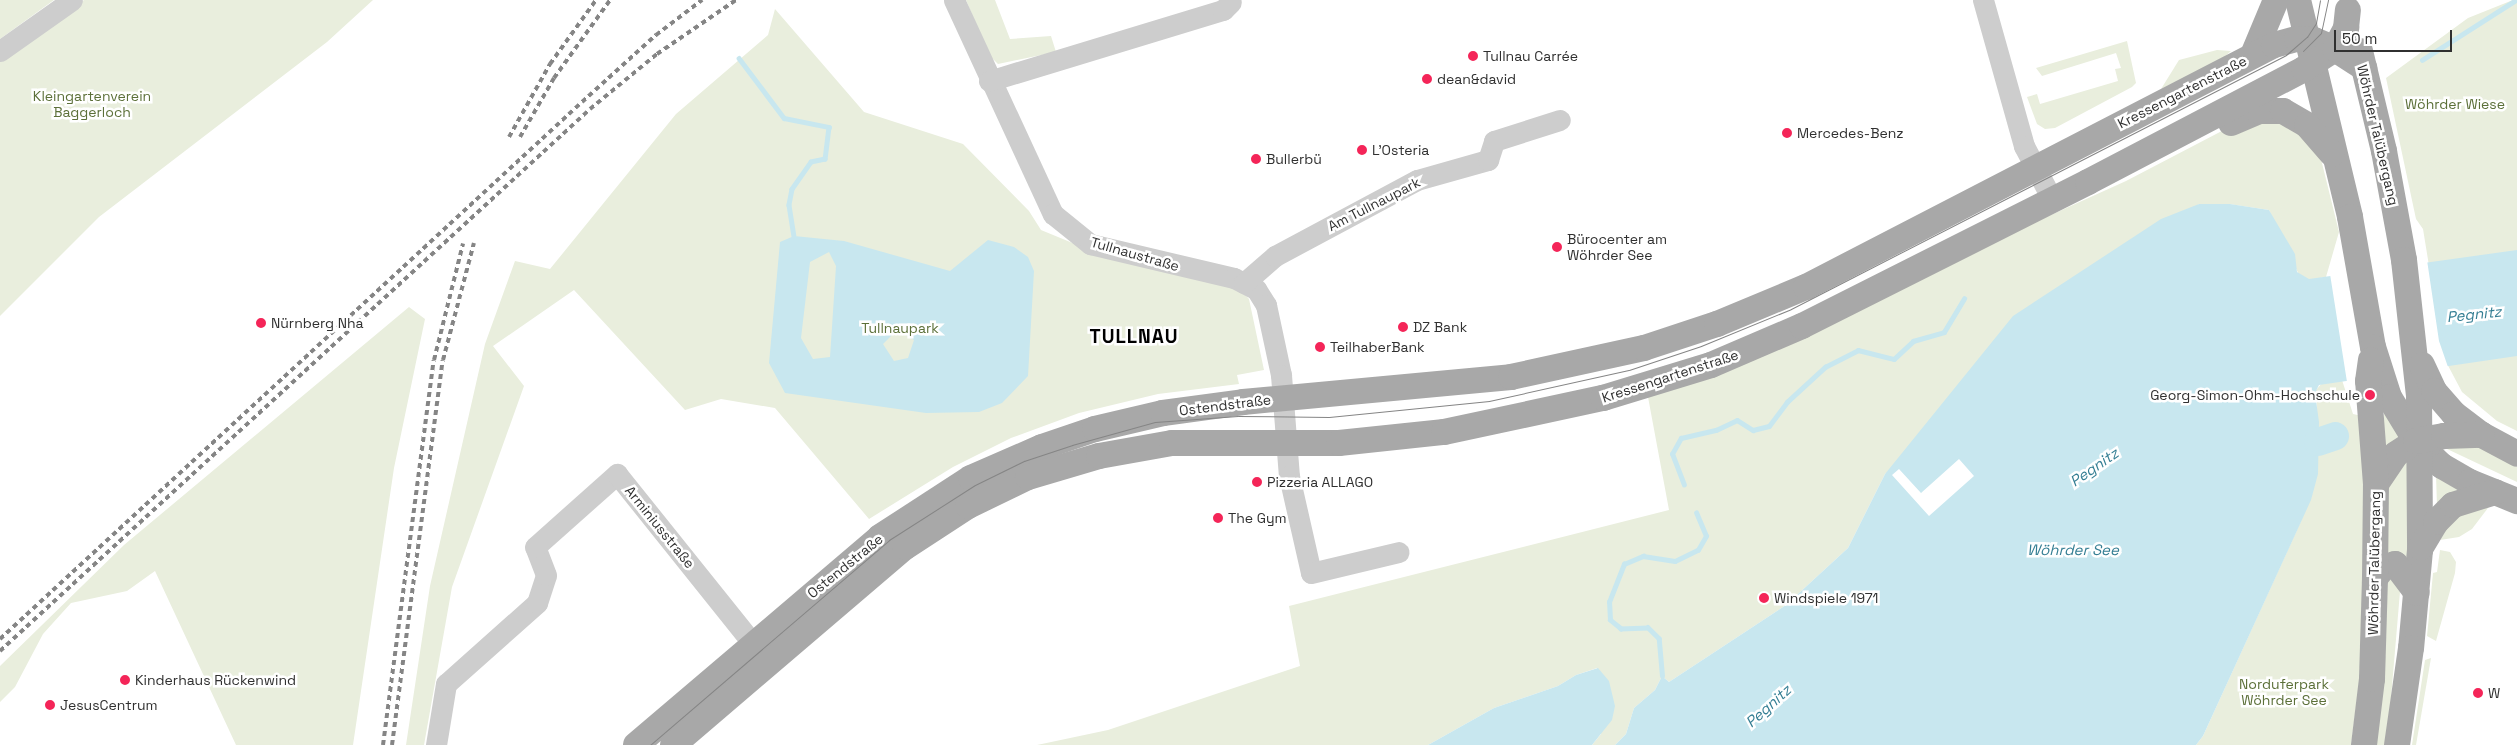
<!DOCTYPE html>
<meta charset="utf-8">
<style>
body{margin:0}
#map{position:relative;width:2517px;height:745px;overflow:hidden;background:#fff;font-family:"Space Grotesk",sans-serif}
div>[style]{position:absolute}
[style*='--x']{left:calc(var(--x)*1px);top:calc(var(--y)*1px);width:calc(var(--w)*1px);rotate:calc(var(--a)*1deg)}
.green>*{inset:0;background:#e9eedd}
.water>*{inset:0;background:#c8e7ef}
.pier>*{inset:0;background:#fff}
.stream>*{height:4.5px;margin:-2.25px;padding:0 2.25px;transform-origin:2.25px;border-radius:2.25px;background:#c8e7ef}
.river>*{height:28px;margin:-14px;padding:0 14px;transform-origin:14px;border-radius:14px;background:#c8e7ef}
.minor>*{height:21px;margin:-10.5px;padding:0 10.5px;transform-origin:10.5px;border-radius:10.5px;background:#cdcdcd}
.major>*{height:26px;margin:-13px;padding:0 13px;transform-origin:13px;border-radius:13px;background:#a8a8a8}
.tram>*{height:1px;margin:-0.5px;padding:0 0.5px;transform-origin:0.5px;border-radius:0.5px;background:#858585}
.rail>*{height:4px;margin-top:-2px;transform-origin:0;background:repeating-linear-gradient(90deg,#858585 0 5px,transparent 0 9px)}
.dots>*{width:14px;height:14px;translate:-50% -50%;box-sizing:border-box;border:2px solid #fff;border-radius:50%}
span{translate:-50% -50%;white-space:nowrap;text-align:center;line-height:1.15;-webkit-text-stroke:5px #fff;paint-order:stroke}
.poi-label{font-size:14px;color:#303030}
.left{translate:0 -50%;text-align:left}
.right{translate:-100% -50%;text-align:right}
.street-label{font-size:14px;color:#303030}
.park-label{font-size:14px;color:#5c7039}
.water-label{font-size:15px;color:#347e93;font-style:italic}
.district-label{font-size:19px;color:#000;font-weight:700;letter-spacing:1px}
.scale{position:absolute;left:2334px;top:30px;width:118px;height:22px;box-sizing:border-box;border:2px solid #303030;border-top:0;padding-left:6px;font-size:15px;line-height:18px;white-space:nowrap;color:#303030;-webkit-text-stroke:4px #fff;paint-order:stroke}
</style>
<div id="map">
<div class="green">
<div style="clip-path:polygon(0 0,54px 0,0 39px)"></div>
<div style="clip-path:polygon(84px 0,373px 0,327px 42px,99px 217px,0 316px,0 56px)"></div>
<div style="clip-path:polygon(966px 0,995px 0,1010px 39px,1051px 36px,1056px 52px,998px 64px,989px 55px)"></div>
<div style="clip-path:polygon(2513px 0,2517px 0,2517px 431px,2497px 421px,2462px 392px,2444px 358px,2423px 229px,2416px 219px,2386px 78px,2468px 18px)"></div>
<div style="clip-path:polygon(775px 9px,864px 112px,963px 144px,1029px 211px,1041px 230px,1109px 258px,1241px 290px,1249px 299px,1264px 370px,1237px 375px,1239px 384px,1158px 394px,1079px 413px,1011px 438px,953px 467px,869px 519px,775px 408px,721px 399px,685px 410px,574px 290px,493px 346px,524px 386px,452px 587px,424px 745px,406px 745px,430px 586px,485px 344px,515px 261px,550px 269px,676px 114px,768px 35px)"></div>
<div style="clip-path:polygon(2127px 41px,2136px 83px,2132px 87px,2055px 128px,2045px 129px,2037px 124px,2027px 97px,2037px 94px,2040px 104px,2118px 81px,2115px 69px,2121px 68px,2116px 53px,2042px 76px,2036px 68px)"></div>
<div style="clip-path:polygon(2217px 50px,2231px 51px,2221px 60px,2161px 89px,2179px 60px)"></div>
<div style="clip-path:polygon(2241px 121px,2291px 122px,2321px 159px,2339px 232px,2326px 277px,2309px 280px,2299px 275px,2269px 210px,2229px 204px,2199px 204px,1885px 474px,1848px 548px,1786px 605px,1669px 682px,1662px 676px,1655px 690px,1634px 708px,1626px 734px,1615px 745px,1592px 745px,1601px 734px,1597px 668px,1576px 675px,1558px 686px,1494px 708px,1428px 745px,1037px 745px,1108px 730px,1300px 666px,1289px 606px,1669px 510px,1648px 397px,2126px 181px)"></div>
<div style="clip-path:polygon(409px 307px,425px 319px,394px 468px,353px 745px,236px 745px,155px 571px,127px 591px,71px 603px,43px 634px,15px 687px,0 702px,0 666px,124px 545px)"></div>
<div style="clip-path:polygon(2342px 380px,2353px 414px,2362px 416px,2366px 445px,2362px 661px,2351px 745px,2196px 745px,2203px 736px,2301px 521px,2318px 442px,2316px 390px,2322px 383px)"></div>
<div style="clip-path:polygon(2384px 410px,2402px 437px,2384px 452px)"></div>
<div style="clip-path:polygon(2471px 443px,2517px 467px,2517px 482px,2445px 448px)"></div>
<div style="clip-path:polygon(2407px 456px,2410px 562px,2386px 556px,2387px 496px,2390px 481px)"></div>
<div style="clip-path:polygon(2436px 475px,2467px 490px,2437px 506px)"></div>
<div style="clip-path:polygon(2491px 504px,2472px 529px,2459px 537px,2440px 540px,2453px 517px)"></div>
<div style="clip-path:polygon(2440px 550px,2450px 552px,2456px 562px,2455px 573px,2436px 641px,2427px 636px,2433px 573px,2437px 572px)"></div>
<div style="clip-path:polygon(2386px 577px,2401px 580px,2387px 745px,2369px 745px)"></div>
<div style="clip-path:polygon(2431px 658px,2416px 745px,2412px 745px,2425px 660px)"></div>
</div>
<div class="water">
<div style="clip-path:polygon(2199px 204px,2230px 204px,2269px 210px,2295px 254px,2297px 272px,2309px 279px,2517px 250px,2517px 356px,2319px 385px,2315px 393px,2319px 422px,2318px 474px,2311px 500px,2203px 736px,2196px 745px,1615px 745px,1626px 734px,1634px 708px,1655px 690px,1662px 676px,1669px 682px,1786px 605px,1848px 548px,1885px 474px,2013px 316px,2161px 219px)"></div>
<div style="clip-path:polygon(evenodd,794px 236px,844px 241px,950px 271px,988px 240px,1014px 247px,1028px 257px,1034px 271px,1028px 376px,1002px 403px,979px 412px,926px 413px,785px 393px,769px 363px,780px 242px,794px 236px,829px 252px,836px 266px,830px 357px,813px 359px,801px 338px,810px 262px,829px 252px,794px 236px,897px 330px,914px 340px,908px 358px,894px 361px,883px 344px,897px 330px)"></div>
<div style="clip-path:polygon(1598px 668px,1609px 681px,1615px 706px,1612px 720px,1592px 745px,1428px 745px,1494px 708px,1558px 686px,1576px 675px)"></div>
</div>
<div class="pier">
<div style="clip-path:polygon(2427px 260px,2439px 341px,2448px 367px,2347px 382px,2330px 274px)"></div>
<div style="clip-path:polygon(1959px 459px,1974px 476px,1929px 516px,1892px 475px,1899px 469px,1921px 493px)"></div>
</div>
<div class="stream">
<div style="--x:739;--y:58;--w:75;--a:53.1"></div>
<div style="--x:784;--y:118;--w:46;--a:11.3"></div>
<div style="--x:829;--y:127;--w:32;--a:97"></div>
<div style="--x:825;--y:159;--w:14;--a:168"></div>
<div style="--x:811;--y:162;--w:33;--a:125"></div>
<div style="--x:792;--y:189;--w:16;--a:101"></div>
<div style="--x:789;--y:205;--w:31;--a:81"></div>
<div style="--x:2422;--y:60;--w:112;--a:-32.6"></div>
<div style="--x:1684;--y:485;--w:33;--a:-111"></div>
<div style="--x:1672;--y:454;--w:18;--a:-61"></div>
<div style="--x:1681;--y:438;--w:36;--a:-13"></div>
<div style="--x:1716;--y:430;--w:23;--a:-25"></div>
<div style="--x:1737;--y:420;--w:19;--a:32"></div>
<div style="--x:1753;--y:430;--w:16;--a:-14"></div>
<div style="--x:1769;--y:426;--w:30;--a:-53"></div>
<div style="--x:1787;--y:402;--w:52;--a:-42.6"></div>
<div style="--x:1825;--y:367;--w:37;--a:-27"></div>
<div style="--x:1858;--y:350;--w:37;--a:14"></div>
<div style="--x:1894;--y:359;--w:26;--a:-43"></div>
<div style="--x:1913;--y:341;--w:32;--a:-16"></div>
<div style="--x:1944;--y:332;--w:39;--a:-59"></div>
<div style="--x:1662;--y:676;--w:37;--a:-95"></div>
<div style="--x:1659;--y:639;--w:16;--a:-135"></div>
<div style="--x:1648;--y:628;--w:27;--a:178"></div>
<div style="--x:1621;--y:629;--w:14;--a:-141"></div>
<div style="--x:1610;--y:620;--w:18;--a:-93"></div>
<div style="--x:1609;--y:602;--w:41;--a:-68.5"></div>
<div style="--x:1624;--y:564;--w:21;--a:-23"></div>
<div style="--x:1643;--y:556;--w:32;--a:9"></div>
<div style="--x:1675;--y:561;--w:25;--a:-26"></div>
<div style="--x:1698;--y:550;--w:16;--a:-60"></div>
<div style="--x:1706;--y:536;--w:25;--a:-113"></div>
</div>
<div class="river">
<div style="--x:2318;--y:442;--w:18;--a:-19"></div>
</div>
<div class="minor">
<div style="--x:954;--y:0;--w:236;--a:65.2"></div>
<div style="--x:1053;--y:214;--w:48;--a:39"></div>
<div style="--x:1090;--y:244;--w:148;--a:13.3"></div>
<div style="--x:1234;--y:278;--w:25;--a:27"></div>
<div style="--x:1256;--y:289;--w:19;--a:58"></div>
<div style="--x:1266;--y:305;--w:72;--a:77.9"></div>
<div style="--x:1281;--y:375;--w:101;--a:85.5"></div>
<div style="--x:1289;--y:476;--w:99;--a:77.2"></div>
<div style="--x:1311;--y:573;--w:90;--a:-13.4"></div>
<div style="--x:1983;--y:0;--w:152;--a:74.3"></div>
<div style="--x:2024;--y:146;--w:60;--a:62.2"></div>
<div style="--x:0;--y:51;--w:88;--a:-35.3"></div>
<div style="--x:989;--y:81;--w:245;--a:-16.9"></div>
<div style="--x:1223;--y:10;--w:11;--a:-45"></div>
<div style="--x:1244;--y:283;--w:41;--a:-41.1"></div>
<div style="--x:1275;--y:256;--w:161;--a:-28.2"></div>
<div style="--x:1417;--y:180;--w:74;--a:-15.7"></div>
<div style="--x:1488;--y:160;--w:20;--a:-72"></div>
<div style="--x:1494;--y:141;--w:69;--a:-17.7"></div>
<div style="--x:436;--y:745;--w:62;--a:-80.7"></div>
<div style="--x:446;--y:684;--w:122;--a:-41.7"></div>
<div style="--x:537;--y:603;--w:29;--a:-72"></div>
<div style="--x:546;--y:575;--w:30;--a:-111"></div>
<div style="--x:535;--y:547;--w:110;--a:-41.7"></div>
<div style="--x:617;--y:474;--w:218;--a:51.3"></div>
</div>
<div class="major">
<div style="--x:2298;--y:0;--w:223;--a:76.5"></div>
<div style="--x:2350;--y:217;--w:132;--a:80"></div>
<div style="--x:2373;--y:347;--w:52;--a:72.3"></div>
<div style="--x:2389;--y:397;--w:52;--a:58.5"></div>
<div style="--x:2416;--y:441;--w:36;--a:44"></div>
<div style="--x:2442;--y:466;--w:32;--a:30"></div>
<div style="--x:2470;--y:482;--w:51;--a:22"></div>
<div style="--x:2360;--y:51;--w:103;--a:76.5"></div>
<div style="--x:2384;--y:151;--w:111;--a:79.6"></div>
<div style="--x:2404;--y:260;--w:137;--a:83.7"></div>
<div style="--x:2419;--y:396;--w:154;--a:89.6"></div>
<div style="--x:2420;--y:550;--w:98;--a:95.2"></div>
<div style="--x:2411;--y:648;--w:98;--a:98.2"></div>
<div style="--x:2253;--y:55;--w:60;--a:-67.3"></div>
<div style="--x:2231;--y:123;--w:30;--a:-23"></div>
<div style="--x:2259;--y:111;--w:24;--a:0"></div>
<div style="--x:2283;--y:111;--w:28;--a:30"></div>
<div style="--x:2307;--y:125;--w:38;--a:49"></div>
<div style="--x:2422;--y:365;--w:29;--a:65"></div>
<div style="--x:2434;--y:391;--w:30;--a:49"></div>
<div style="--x:2454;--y:414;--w:35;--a:37"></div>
<div style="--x:2482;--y:435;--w:40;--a:28"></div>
<div style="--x:2376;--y:484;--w:36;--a:-56"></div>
<div style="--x:2396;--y:454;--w:24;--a:-33"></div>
<div style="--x:2416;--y:441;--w:28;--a:-10"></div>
<div style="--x:2444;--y:436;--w:38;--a:-2"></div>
<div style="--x:2421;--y:547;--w:29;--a:-59"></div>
<div style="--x:2436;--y:522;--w:24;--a:-45"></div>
<div style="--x:2453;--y:505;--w:44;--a:-17.2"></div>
<div style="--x:2375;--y:578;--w:13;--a:-51"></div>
<div style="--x:2383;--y:568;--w:13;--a:-18"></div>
<div style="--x:2395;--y:564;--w:36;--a:53"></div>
<div style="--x:636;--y:745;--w:321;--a:-40.4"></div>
<div style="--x:880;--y:537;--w:108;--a:-33"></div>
<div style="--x:971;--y:478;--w:77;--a:-23.6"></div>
<div style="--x:1042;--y:447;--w:56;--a:-18.8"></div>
<div style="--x:1095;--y:429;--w:70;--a:-13.2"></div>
<div style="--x:1163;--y:413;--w:81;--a:-7.8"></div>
<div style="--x:1243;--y:402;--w:269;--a:-5.3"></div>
<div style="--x:1511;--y:377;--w:136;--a:-12.3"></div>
<div style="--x:1644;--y:348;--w:77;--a:-18.2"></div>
<div style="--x:1717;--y:324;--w:96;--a:-22.6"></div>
<div style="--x:1806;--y:287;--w:527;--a:-27.34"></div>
<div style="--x:2274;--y:45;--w:24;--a:-15"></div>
<div style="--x:2297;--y:39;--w:17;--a:3"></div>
<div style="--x:2314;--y:40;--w:23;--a:23"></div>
<div style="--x:2335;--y:49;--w:35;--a:33"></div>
<div style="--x:673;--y:745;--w:305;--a:-40.5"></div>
<div style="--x:905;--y:547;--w:75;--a:-33.1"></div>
<div style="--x:968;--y:506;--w:67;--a:-25.8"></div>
<div style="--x:1028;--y:477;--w:74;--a:-16.5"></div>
<div style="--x:1099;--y:456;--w:74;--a:-10.1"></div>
<div style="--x:1172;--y:443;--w:167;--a:0"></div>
<div style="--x:1339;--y:443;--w:106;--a:-6"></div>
<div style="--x:1444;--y:432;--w:163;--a:-12.1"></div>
<div style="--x:1603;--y:398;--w:113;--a:-17"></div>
<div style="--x:1711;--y:365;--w:99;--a:-23.2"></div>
<div style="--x:1802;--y:326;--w:320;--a:-26.7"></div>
<div style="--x:2088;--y:182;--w:244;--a:-27.6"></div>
<div style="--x:2304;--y:69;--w:37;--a:-33"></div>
<div style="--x:2335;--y:49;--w:24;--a:-62"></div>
<div style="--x:2346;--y:28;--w:18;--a:-84"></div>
<div style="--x:2364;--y:745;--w:66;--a:-83.1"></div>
<div style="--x:2372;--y:679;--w:101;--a:-88.3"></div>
<div style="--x:2375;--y:578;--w:94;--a:-89.4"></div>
<div style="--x:2376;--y:484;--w:103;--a:-94.4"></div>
<div style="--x:2368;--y:381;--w:21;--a:-82"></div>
</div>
<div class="tram">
<div style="--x:2303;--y:51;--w:25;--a:-45"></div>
<div style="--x:2321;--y:33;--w:34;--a:-78"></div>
<div style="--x:650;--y:745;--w:315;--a:-40.6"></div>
<div style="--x:889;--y:540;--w:102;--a:-32.6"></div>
<div style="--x:975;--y:485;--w:55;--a:-26.1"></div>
<div style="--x:1024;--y:461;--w:51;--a:-18.4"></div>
<div style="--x:1072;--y:445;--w:86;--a:-15.5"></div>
<div style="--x:1155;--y:422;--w:83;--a:-4.1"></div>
<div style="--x:1238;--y:416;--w:91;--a:0.6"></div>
<div style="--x:1329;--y:417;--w:161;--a:-5.7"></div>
<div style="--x:1489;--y:401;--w:143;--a:-12.5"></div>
<div style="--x:1629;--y:370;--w:76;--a:-18.4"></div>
<div style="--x:1701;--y:346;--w:97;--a:-22.3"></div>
<div style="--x:1791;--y:309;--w:556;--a:-27.16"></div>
<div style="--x:2286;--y:55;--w:28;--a:-41"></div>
<div style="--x:2307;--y:37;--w:17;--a:-57"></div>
<div style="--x:2316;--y:23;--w:23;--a:-80"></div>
</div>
<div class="rail">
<div style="--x:509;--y:137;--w:84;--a:-60.7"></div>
<div style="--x:550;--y:64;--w:79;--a:-54.3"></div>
<div style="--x:520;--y:137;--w:68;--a:-60"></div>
<div style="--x:554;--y:78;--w:96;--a:-54.3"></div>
<div style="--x:0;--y:639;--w:792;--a:-42.7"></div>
<div style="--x:582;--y:102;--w:100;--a:-42.2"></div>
<div style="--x:656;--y:35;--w:58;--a:-37.3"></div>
<div style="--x:0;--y:651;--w:801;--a:-42.57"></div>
<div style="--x:590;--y:109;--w:87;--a:-39.4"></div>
<div style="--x:657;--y:54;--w:96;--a:-34.4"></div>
<div style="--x:383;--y:745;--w:388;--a:-82.5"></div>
<div style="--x:434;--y:360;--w:120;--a:-76"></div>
<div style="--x:392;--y:745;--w:388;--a:-82.5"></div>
<div style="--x:443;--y:360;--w:121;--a:-75.2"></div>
</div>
<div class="dots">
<div style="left:1473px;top:56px;background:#f42558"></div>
<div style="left:1427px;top:79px;background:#f42558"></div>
<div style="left:1787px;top:133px;background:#f42558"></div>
<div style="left:1362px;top:150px;background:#f42558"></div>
<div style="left:1256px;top:159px;background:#f42558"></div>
<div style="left:1557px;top:247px;background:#f42558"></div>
<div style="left:261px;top:323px;background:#f42558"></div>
<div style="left:1403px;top:327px;background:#f42558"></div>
<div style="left:1320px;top:347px;background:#f42558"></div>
<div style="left:2370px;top:395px;background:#f42558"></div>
<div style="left:1257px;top:482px;background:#f42558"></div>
<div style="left:1218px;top:518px;background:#f42558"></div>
<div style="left:1764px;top:598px;background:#f42558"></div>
<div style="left:125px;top:680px;background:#f42558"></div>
<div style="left:2478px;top:693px;background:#f42558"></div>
<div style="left:50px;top:705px;background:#f42558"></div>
</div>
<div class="poi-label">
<span class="left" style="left:1483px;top:56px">Tullnau Carrée</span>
<span class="left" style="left:1437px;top:79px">dean&amp;david</span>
<span class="left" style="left:1797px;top:133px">Mercedes-Benz</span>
<span class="left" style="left:1372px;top:150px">L'Osteria</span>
<span class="left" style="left:1266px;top:159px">Bullerbü</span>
<span class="left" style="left:1567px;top:247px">Bürocenter am<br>Wöhrder See</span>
<span class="left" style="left:271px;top:323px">Nürnberg Nha</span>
<span class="left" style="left:1413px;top:327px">DZ Bank</span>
<span class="left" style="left:1330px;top:347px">TeilhaberBank</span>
<span class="right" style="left:2360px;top:395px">Georg-Simon-Ohm-Hochschule</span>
<span class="left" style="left:1267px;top:482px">Pizzeria ALLAGO</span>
<span class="left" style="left:1228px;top:518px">The Gym</span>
<span class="left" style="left:1774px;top:598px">Windspiele 1971</span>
<span class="left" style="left:135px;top:680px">Kinderhaus Rückenwind</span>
<span class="left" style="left:2488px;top:693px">W</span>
<span class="left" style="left:60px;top:705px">JesusCentrum</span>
</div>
<div class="street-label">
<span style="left:2182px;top:92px;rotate:-27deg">Kressengartenstraße</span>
<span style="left:2378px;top:135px;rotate:77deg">Wöhrder Talübergang</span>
<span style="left:1374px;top:204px;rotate:-27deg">Am Tullnaupark</span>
<span style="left:1135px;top:254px;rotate:16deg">Tullnaustraße</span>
<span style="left:1670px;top:376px;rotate:-18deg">Kressengartenstraße</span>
<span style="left:1225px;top:405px;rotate:-7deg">Ostendstraße</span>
<span style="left:660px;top:527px;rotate:51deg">Arminiusstraße</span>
<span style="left:2374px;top:563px;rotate:-89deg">Wöhrder Talübergang</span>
<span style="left:845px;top:566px;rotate:-39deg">Ostendstraße</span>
</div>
<div class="park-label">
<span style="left:92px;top:104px">Kleingartenverein<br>Baggerloch</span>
<span style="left:2455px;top:104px">Wöhrder Wiese</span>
<span style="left:900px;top:328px">Tullnaupark</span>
<span style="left:2284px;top:692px">Norduferpark<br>Wöhrder See</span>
</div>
<div class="water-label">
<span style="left:2474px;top:314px;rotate:-6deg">Pegnitz</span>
<span style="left:2094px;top:467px;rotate:-35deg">Pegnitz</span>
<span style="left:2073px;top:550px">Wöhrder See</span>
<span style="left:1768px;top:706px;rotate:-42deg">Pegnitz</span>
</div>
<div class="district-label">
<span style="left:1134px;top:337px">TULLNAU</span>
</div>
<div class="scale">50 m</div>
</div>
